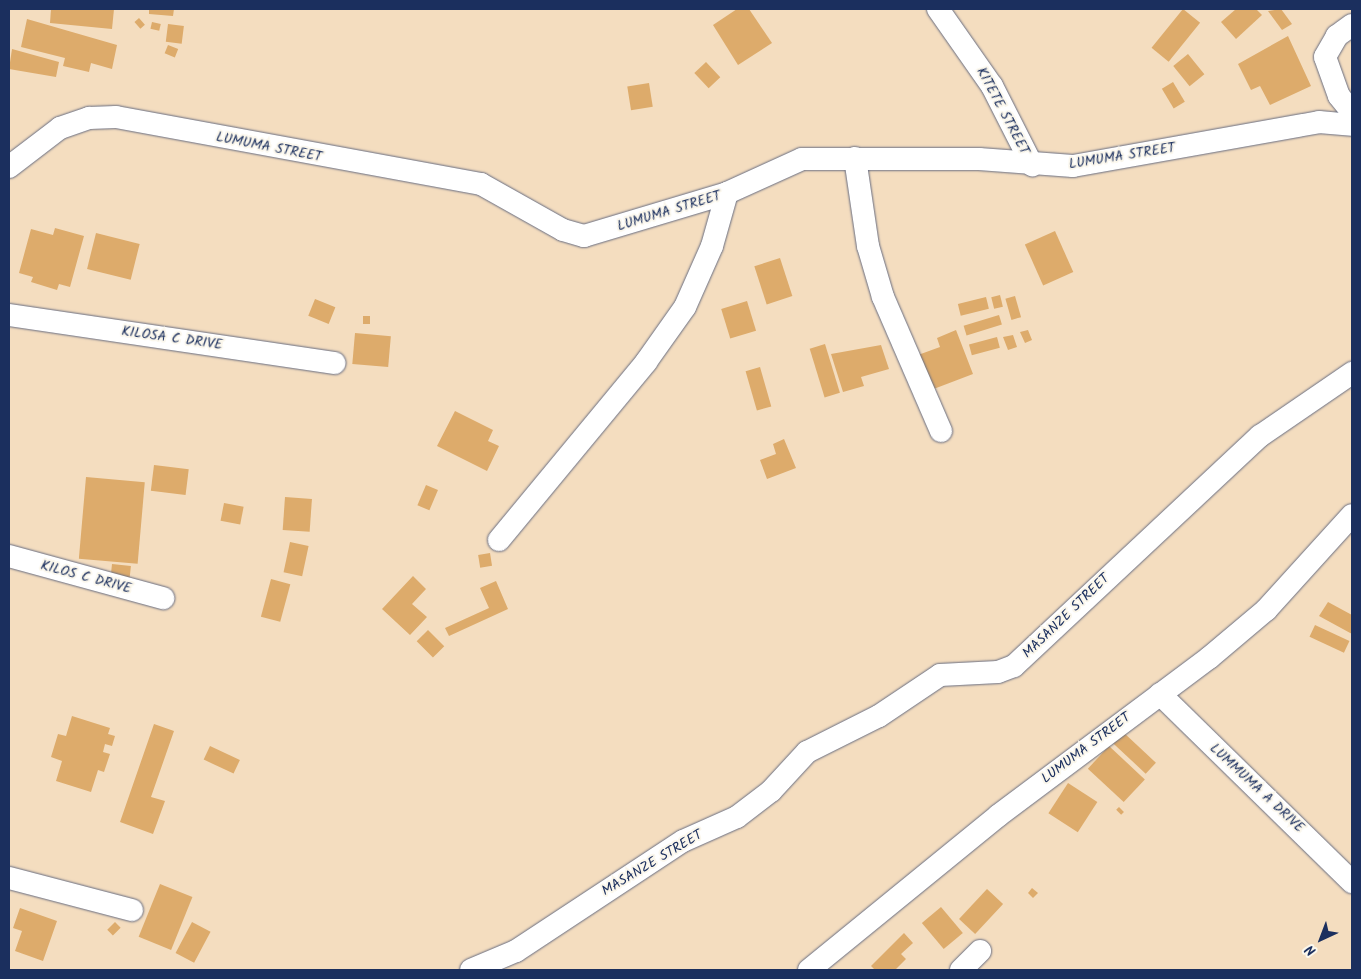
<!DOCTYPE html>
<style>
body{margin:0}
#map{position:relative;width:1361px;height:979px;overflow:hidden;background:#f4ddbf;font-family:Kalam,sans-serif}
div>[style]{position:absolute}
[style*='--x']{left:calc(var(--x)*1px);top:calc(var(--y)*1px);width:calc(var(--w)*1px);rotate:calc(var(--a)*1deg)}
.building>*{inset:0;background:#ddab6b;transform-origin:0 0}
.roads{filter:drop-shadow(0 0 1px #676c80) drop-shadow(0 0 1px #676c80)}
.street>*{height:22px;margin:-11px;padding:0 11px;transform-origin:11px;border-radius:11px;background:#fff}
span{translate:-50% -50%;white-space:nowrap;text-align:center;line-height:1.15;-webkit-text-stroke:4px #fbf7ec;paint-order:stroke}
.street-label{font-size:14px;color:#1b2f5e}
.frame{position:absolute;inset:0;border:10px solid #1b2f5e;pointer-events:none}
.north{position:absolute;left:1296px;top:914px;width:50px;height:50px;-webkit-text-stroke:4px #fbf7ec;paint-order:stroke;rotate:223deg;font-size:14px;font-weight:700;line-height:20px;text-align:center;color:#1b2f5e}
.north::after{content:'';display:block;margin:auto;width:18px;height:22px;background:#1b2f5e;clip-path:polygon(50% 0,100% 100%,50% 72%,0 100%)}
</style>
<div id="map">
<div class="building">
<div style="clip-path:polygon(51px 9px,114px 9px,112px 29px,50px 23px)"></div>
<div style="clip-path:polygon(149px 9px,174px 9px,173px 16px,149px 14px)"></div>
<div style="clip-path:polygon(737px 9px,749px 9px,772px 43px,738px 65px,713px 25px)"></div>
<div style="left:1183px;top:9px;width:22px;height:50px;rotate:39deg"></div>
<div style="clip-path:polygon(1236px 9px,1256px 9px,1262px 15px,1236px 39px,1221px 22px)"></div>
<div style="clip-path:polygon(1281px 9px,1292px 24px,1282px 30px,1268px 11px)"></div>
<div style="left:139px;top:18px;width:9px;height:6px;rotate:49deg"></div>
<div style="clip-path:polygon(27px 19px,117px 45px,112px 69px,91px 63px,89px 72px,63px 66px,65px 58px,21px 47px)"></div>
<div style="left:152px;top:22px;width:9px;height:7px;rotate:13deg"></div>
<div style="left:168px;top:24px;width:16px;height:18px;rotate:7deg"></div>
<div style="clip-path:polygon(1288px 36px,1311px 86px,1270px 105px,1260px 86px,1251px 90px,1238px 64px)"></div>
<div style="left:168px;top:45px;width:11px;height:9px;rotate:22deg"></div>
<div style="clip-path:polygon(12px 49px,59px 62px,56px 77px,9px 69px)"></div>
<div style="left:1188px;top:54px;width:26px;height:19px;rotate:51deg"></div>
<div style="left:706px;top:62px;width:21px;height:16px;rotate:47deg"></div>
<div style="left:1173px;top:82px;width:23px;height:13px;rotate:59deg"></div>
<div style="left:649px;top:83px;width:24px;height:22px;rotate:81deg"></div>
<div style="clip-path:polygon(55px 228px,84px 236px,70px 287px,59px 284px,57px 290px,31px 282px,33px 277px,19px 273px,31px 229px,53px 235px)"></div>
<div style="left:1055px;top:231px;width:45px;height:33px;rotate:66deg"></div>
<div style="left:96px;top:233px;width:45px;height:37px;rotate:14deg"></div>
<div style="left:780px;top:258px;width:40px;height:27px;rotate:72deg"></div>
<div style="left:1000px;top:295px;width:12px;height:9px;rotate:76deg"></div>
<div style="left:1015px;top:296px;width:22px;height:10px;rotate:74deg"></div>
<div style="left:986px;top:297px;width:12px;height:29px;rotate:76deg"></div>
<div style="left:315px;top:299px;width:22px;height:18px;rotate:22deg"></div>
<div style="left:747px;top:301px;width:31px;height:27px;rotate:73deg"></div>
<div style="left:999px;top:315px;width:10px;height:37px;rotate:73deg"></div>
<div style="left:363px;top:316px;width:7px;height:8px"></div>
<div style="clip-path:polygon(956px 330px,973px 374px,931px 390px,918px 355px,940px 347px,937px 338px)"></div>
<div style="clip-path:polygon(1028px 330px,1032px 340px,1025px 343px,1020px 332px)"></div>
<div style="left:355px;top:333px;width:36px;height:31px;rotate:5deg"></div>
<div style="clip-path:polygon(1013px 335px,1017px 347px,1008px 350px,1003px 337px)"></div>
<div style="left:997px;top:337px;width:11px;height:29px;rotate:75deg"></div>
<div style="left:825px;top:344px;width:51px;height:16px;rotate:73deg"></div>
<div style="clip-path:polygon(881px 345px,889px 369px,861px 377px,864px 386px,843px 392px,831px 354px)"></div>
<div style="left:760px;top:367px;width:41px;height:15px;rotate:74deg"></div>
<div style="clip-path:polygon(455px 411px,493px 430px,488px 441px,499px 446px,487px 471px,437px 446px)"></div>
<div style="clip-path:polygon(784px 439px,796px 468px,767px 479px,760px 460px,776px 454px,773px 444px)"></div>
<div style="left:154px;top:465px;width:35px;height:26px;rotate:7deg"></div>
<div style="left:86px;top:477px;width:59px;height:82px;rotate:5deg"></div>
<div style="left:426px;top:485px;width:13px;height:22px;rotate:23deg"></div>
<div style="left:285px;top:497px;width:27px;height:33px;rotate:4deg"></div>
<div style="left:224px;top:503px;width:20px;height:18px;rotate:11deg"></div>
<div style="left:290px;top:542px;width:19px;height:31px;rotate:12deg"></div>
<div style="left:490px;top:553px;width:13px;height:12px;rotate:81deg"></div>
<div style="left:112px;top:564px;width:19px;height:17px;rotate:6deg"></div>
<div style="clip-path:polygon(413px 576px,426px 589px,412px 604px,427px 617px,410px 635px,382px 609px)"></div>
<div style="left:271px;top:579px;width:20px;height:39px;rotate:15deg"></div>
<div style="clip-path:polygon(496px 581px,508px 609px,449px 636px,445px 628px,489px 608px,480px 588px)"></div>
<div style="clip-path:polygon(1328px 602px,1352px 615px,1352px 634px,1319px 616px)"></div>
<div style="left:1315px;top:625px;width:38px;height:13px;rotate:25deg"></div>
<div style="left:428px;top:630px;width:23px;height:16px;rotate:45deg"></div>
<div style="clip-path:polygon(72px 716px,110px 728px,108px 734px,115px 736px,112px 746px,105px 744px,103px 752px,110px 754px,104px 772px,98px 770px,91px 792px,56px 781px,62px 761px,51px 757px,58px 734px,66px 736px)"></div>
<div style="clip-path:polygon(154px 724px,174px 731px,151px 797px,165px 801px,153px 834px,120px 822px)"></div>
<div style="left:1123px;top:732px;width:45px;height:15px;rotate:43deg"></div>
<div style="left:210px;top:746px;width:33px;height:15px;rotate:25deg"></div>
<div style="left:1109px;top:746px;width:49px;height:31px;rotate:43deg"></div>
<div style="left:1068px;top:783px;width:35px;height:36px;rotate:33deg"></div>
<div style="left:1119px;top:807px;width:7px;height:4px;rotate:45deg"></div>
<div style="left:160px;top:884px;width:35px;height:57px;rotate:22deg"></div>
<div style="clip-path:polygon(1032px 888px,1038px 893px,1033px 898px,1028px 893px)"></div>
<div style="left:987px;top:889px;width:22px;height:41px;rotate:43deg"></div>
<div style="left:941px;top:907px;width:34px;height:25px;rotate:50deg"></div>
<div style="clip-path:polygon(20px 908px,57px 921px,43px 961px,15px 951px,22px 931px,13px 928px)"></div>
<div style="left:115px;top:922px;width:8px;height:11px;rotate:45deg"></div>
<div style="left:192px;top:922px;width:21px;height:35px;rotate:28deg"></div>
<div style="clip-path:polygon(904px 933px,913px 943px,901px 954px,906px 959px,895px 970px,875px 970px,871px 966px)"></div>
</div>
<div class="roads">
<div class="street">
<div style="--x:938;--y:9;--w:94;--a:55"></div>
<div style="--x:992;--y:86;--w:89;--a:63.1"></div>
<div style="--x:1352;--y:25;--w:19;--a:144"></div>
<div style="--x:1337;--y:36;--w:24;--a:120"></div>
<div style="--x:1325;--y:57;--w:41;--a:70.3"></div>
<div style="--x:1339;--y:96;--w:21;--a:51"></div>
<div style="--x:855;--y:158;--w:89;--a:81.6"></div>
<div style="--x:868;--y:246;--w:53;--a:73.6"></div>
<div style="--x:883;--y:297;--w:146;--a:66.6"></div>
<div style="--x:9;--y:167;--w:64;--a:-37.4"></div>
<div style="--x:60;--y:128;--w:31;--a:-19"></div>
<div style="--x:89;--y:118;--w:27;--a:-2"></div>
<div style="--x:116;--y:117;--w:371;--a:10.4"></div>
<div style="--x:481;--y:184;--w:94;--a:29.3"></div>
<div style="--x:563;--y:230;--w:22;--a:16"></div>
<div style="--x:584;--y:236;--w:149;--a:-16.7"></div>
<div style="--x:727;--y:193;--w:82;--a:-24.4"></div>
<div style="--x:802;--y:159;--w:177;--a:0"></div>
<div style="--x:979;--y:159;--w:94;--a:4.3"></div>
<div style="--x:1073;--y:166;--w:250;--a:-10.1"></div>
<div style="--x:1319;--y:122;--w:33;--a:5"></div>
<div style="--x:9;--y:315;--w:329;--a:8.4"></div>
<div style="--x:499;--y:540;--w:231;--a:-50.4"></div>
<div style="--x:646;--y:362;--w:67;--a:-54.7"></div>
<div style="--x:685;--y:307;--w:67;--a:-66.1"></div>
<div style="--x:712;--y:246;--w:55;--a:-74.2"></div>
<div style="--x:9;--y:556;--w:160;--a:15.3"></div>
<div style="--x:1160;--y:694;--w:269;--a:44.4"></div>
<div style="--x:9;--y:878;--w:127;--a:14.6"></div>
<div style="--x:471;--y:970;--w:49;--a:-22.9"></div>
<div style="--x:516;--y:951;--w:200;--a:-33.4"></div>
<div style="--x:683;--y:841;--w:59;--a:-24"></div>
<div style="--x:737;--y:817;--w:43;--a:-37.4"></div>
<div style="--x:771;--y:791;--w:53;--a:-47.3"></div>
<div style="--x:807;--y:752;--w:80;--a:-26.6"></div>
<div style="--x:879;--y:716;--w:73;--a:-33.9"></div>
<div style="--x:940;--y:675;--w:58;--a:-3"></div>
<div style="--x:998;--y:672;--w:17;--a:-21"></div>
<div style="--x:1014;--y:666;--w:337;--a:-43.1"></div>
<div style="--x:1260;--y:436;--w:112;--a:-34.4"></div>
<div style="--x:809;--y:970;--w:245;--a:-39.2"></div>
<div style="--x:999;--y:815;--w:262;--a:-36.8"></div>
<div style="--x:1209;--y:658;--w:75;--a:-40.1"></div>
<div style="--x:1266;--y:610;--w:128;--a:-47.8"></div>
<div style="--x:961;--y:970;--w:27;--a:-45"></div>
</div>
</div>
<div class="street-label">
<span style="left:1003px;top:111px;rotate:62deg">KITETE STREET</span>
<span style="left:269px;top:147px;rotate:11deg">LUMUMA STREET</span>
<span style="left:1122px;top:156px;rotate:-9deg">LUMUMA STREET</span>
<span style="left:669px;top:211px;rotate:-17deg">LUMUMA STREET</span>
<span style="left:172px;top:338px;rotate:8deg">KILOSA C DRIVE</span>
<span style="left:86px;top:577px;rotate:15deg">KILOS C DRIVE</span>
<span style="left:1066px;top:616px;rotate:-44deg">MASANZE STREET</span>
<span style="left:1086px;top:748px;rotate:-37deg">LUMUMA STREET</span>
<span style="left:1257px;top:788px;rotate:43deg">LUMMUMA A DRIVE</span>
<span style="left:652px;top:863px;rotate:-31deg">MASANZE STREET</span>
</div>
<div class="frame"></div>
<div class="north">N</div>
</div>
